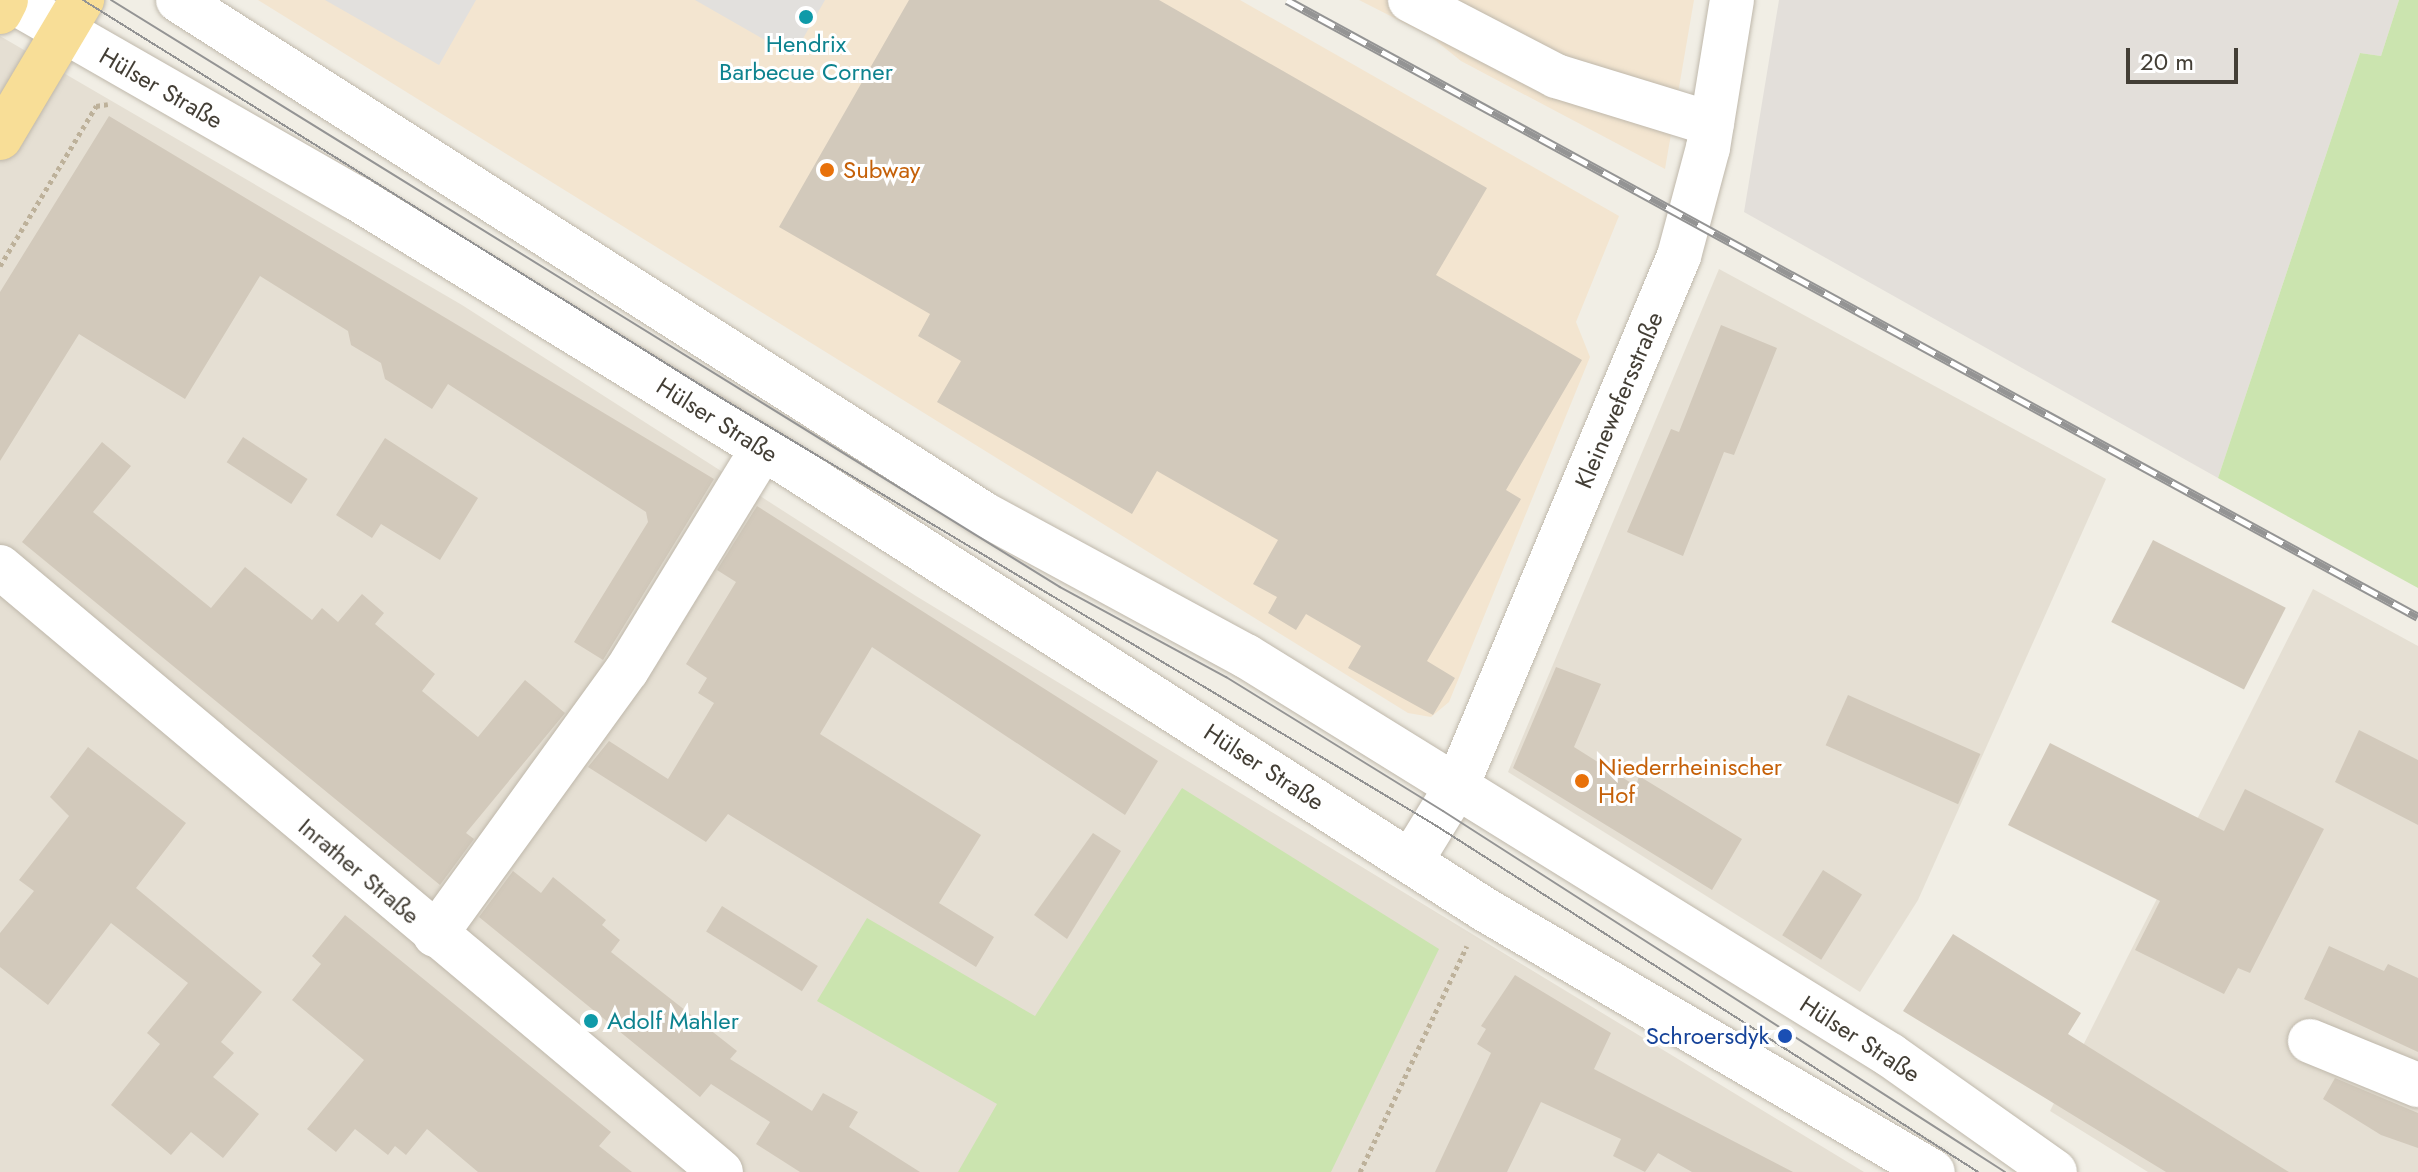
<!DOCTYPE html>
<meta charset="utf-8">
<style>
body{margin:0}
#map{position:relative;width:2418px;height:1172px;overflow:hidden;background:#f1eee5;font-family:Jost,sans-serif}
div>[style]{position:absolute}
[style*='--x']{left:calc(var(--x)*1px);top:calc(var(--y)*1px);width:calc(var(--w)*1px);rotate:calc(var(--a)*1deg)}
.residential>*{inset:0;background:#e5dfd3}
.commercial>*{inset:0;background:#f3e5d0}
.industrial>*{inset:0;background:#e3dfda}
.green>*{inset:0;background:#cbe4af}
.parking>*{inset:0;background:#e2e0dd}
.building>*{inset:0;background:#d2c9bb;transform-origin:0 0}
.path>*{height:5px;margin-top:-2.5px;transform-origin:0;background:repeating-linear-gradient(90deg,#bdb19a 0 4px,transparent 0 8px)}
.roads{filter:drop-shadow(0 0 2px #bfb8ab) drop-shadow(0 0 2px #bfb8ab)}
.minor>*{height:44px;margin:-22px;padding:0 22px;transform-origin:22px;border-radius:22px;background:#fff}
.major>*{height:44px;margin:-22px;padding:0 22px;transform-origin:22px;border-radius:22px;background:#f8de97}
.tram>*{height:2px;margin:-1px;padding:0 1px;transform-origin:1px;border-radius:1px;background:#949494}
.rail>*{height:9px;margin-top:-4.5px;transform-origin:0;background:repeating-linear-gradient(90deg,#fff 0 18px,#949494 0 36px);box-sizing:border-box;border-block:2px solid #949494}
.dots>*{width:22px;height:22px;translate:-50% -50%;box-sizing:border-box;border:4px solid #fff;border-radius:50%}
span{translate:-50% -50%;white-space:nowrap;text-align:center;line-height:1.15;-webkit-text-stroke:6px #fff;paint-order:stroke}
.culture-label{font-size:24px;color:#0d838f}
.left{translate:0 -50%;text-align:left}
.street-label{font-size:24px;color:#433e35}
.food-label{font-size:24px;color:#c56008}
.transit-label{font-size:24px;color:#164399}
.right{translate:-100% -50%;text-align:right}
.scale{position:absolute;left:2126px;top:48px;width:112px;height:36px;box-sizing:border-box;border:4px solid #433e35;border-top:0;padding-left:10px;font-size:24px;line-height:28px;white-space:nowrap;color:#433e35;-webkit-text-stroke:6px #fff;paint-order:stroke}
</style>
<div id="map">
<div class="residential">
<div style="clip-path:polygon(0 36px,462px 305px,916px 596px,1864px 1172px,0 1172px)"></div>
<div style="clip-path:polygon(1719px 269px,2106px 479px,1918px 900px,1860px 992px,1508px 772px)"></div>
<div style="clip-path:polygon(2313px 589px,2418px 646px,2418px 1172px,2148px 1172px,2050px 1111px)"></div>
</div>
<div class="commercial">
<div style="clip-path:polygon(258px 0,1240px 0,1619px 216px,1576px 322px,1590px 357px,1449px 702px,1431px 717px,1408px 713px)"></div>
<div style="clip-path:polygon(1359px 0,1694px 0,1665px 169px,1461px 61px,1430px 36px)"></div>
</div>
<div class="industrial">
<div style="clip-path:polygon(1779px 0,2399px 0,2381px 56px,2360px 53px,2218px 478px,1744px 212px)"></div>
</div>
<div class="green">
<div style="clip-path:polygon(2399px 0,2418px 0,2418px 588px,2218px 478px,2360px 53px,2381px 56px)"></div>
<div style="clip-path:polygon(1182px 788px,1439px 949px,1331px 1172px,958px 1172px,997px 1104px,817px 1001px,867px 918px,1035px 1016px)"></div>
</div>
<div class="parking">
<div style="clip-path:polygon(325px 0,476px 0,439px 65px)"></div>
<div style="clip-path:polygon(695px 0,825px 0,793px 56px)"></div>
</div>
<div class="building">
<div style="clip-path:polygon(909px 0,1159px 0,1487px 188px,1436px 275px,1582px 360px,1506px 490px,1521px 499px,1427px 661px,1455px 678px,1433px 715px,1348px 668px,1361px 646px,1306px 614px,1296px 630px,1268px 613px,1277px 597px,1253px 584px,1278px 540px,1157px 471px,1132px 514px,937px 402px,961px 361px,918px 336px,930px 314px,779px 227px)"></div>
<div style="clip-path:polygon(109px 116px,714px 479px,603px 660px,574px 642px,648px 522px,646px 512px,448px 384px,432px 409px,385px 379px,381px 363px,351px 345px,348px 331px,260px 276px,185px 399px,79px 334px,0 461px,0 292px)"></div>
<div style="clip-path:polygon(1721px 325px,1777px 348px,1734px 455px,1724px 452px,1683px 556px,1627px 532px,1671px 429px,1679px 432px)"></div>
<div style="left:243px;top:437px;width:77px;height:30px;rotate:33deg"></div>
<div style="clip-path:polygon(385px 438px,478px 498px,440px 560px,381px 524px,372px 538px,336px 515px)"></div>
<div style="clip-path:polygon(102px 442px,131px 466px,93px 512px,211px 608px,245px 567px,312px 620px,322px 608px,338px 622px,362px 594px,384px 613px,375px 624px,435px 674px,422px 691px,478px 737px,525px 680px,565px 713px,466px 833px,474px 839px,440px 885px,22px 542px)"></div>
<div style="clip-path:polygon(757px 506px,1158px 761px,1125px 815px,872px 647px,820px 734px,981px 835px,939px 903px,994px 937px,976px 967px,728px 814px,706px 842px,588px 767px,609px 741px,668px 779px,714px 703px,698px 693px,707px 678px,686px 664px,736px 582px,717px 570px)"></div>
<div style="left:2153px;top:540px;width:149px;height:92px;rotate:27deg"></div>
<div style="clip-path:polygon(1556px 667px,1601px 684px,1574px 747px,1636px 786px,1639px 776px,1742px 839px,1712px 890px,1513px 768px)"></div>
<div style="left:1848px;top:695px;width:145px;height:55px;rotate:24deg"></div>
<div style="clip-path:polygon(2359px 730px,2418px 760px,2418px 825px,2335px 782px)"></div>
<div style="clip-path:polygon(2050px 743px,2224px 831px,2245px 789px,2324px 829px,2250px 973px,2238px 968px,2224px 994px,2135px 950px,2160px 901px,2008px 825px)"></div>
<div style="clip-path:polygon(88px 747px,186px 823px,136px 888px,262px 992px,221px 1042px,234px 1053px,213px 1077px,259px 1114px,223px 1158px,191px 1132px,171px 1155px,111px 1105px,160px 1044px,147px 1033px,188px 983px,111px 923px,48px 1005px,0 967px,0 933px,34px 891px,19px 880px,69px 816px,50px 797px)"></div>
<div style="clip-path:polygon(1093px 833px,1121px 851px,1067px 939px,1034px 915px)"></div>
<div style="left:1823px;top:870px;width:46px;height:77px;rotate:32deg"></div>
<div style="clip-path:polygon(513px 871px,541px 893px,553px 877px,606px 920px,602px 925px,620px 940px,611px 952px,737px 1051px,730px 1059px,812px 1111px,823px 1093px,858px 1112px,849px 1127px,920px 1172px,800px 1172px,756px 1144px,770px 1122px,711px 1084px,700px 1097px,479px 917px)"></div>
<div style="left:722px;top:906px;width:113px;height:30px;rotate:32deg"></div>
<div style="clip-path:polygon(345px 915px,611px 1132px,599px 1146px,632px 1172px,478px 1172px,427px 1129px,406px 1155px,395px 1146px,388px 1155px,355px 1129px,336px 1152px,307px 1129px,364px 1060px,292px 1000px,321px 964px,312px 956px)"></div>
<div style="clip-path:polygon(1953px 934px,2081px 1013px,2068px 1034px,2289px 1172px,2166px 1172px,1903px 1011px)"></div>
<div style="clip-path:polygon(2329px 946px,2384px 971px,2388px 964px,2418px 978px,2418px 1052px,2304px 999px)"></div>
<div style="clip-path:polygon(1515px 975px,1611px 1033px,1594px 1069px,1793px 1172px,1692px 1172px,1658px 1153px,1645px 1172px,1613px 1156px,1621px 1139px,1541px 1102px,1507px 1172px,1435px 1172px,1491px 1053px,1477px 1044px,1486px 1029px,1481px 1026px)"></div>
<div style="clip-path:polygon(2335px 1078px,2418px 1113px,2418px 1148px,2381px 1135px,2323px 1099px)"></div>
</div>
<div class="path">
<div style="--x:0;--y:266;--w:187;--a:-59"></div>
<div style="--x:96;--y:106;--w:12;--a:-9"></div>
<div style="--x:1360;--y:1172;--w:250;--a:-64.7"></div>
</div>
<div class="roads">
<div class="minor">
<div style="--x:10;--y:0;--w:399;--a:29.8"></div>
<div style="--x:356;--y:198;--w:478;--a:31.6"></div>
<div style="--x:763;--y:448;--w:856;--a:32.59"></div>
<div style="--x:1484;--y:909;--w:520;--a:30.36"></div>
<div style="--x:178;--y:0;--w:956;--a:32.53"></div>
<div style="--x:984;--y:514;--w:298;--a:28.5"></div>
<div style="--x:1246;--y:656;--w:758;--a:31.78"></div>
<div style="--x:1890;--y:1055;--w:202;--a:35.3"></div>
<div style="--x:1410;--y:0;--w:165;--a:27.5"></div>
<div style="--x:1556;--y:76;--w:163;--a:17.1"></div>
<div style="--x:0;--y:567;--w:941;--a:40"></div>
<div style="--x:1411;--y:861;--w:88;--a:-58.5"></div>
<div style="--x:1457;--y:786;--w:575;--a:-67.27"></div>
<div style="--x:1679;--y:256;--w:112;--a:-75"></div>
<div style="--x:1708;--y:148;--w:150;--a:-80.8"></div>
<div style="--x:435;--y:935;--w:327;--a:-54.1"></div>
<div style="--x:627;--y:670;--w:260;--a:-58.5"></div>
<div style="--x:2310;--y:1041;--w:117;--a:22.2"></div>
</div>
<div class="major">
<div style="--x:0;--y:12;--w:13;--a:-63"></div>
<div style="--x:0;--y:138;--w:161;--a:-59.3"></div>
</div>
</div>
<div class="tram">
<div style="--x:83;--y:0;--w:754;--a:31.94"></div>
<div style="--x:723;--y:399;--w:830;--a:30.89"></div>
<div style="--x:1435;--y:825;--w:644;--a:32.58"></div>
<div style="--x:111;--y:0;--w:1116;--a:31.74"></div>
<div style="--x:1060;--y:587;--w:189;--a:28.5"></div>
<div style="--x:1226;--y:677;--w:255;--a:31.7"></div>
<div style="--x:1443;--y:811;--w:668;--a:32.71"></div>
</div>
<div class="rail">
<div style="--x:1287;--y:0;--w:1288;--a:28.61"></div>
</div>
<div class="dots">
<div style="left:806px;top:17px;background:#0f9aa8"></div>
<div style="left:827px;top:170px;background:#e8710a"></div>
<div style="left:1582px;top:781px;background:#e8710a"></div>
<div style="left:591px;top:1021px;background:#0f9aa8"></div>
<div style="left:1785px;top:1036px;background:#1a4fb4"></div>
</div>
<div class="culture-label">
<span style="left:806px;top:58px">Hendrix<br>Barbecue Corner</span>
<span class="left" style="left:607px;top:1021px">Adolf Mahler</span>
</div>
<div class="street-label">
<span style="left:161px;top:88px;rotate:30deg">Hülser Straße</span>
<span style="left:1619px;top:400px;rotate:-67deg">Kleinewefersstraße</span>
<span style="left:717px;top:420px;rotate:32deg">Hülser Straße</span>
<span style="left:1264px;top:767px;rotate:33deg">Hülser Straße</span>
<span style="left:359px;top:871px;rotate:40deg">Inrather Straße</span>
<span style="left:1860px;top:1039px;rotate:33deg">Hülser Straße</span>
</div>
<div class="food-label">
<span class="left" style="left:843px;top:170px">Subway</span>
<span class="left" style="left:1598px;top:781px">Niederrheinischer<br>Hof</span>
</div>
<div class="transit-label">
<span class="right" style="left:1769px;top:1036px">Schroersdyk</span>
</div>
<div class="scale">20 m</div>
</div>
